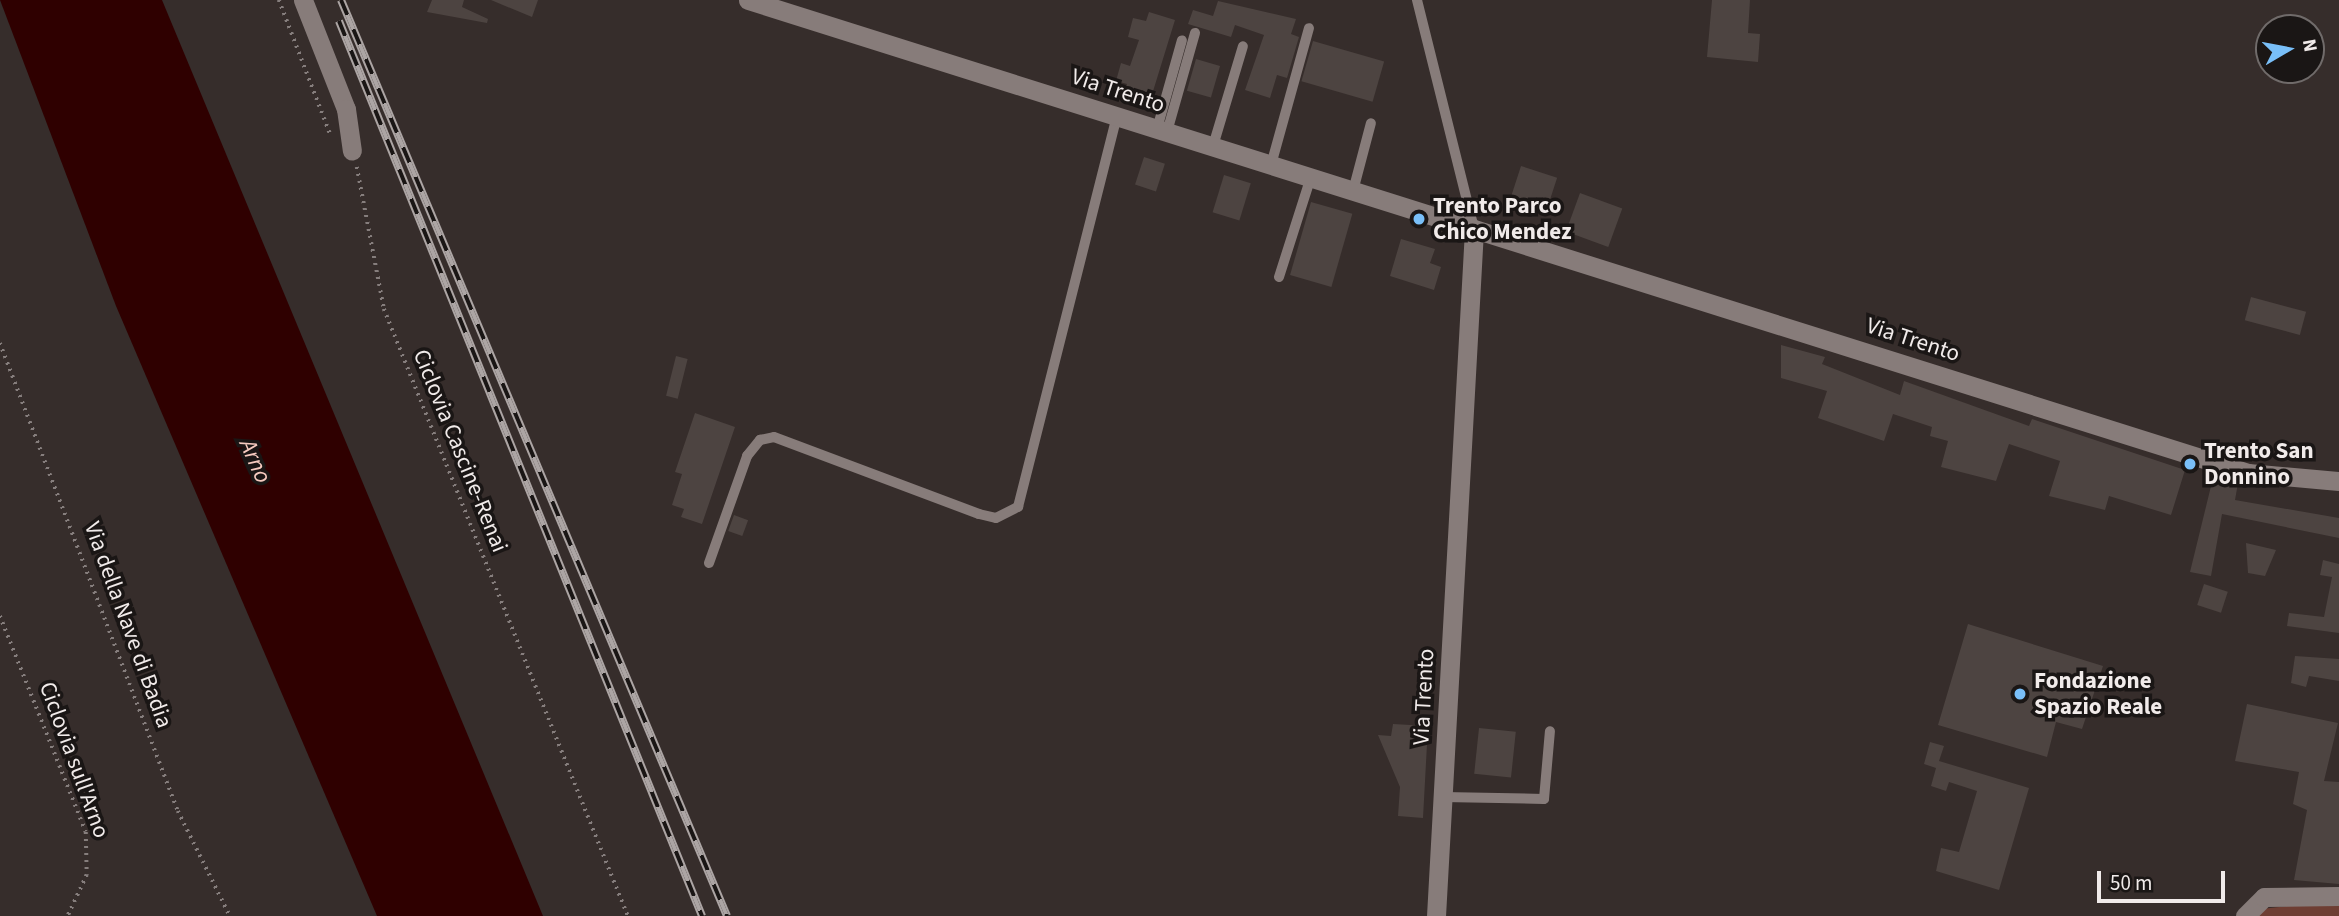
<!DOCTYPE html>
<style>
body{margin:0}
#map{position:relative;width:2339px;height:916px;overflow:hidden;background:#362d2b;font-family:"Source Sans 3",sans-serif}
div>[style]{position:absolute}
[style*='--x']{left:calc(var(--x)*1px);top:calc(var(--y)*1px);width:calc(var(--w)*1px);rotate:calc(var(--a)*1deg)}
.green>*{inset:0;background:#6e3e33}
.water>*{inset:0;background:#2f0000}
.building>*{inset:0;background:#4d4441;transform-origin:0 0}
.path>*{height:3.5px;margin-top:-1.75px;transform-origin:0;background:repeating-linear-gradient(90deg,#867e7d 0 2px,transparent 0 7px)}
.lane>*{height:10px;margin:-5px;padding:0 5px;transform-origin:5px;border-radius:5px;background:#877c7a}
.street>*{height:19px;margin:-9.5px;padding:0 9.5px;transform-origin:9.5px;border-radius:9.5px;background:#877c7a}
.rail>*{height:8px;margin-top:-4px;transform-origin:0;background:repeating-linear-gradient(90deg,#1a1615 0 16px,#aca5a4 0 32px);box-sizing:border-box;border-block:2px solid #aca5a4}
.dots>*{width:19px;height:19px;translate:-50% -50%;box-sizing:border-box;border:4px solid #1a1615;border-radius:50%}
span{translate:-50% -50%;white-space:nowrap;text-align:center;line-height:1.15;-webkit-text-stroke:7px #1a1615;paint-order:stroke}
.street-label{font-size:23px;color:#f1ebea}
.poi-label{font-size:23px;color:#f1ebea;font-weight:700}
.left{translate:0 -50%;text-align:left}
.water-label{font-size:24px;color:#f6cabf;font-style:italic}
.north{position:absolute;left:2255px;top:14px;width:70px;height:70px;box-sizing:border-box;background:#1a1615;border:2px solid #706b6a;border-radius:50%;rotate:80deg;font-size:19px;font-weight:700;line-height:28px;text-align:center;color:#f1ebea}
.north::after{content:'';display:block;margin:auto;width:24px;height:32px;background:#79bff8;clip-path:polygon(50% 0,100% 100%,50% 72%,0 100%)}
.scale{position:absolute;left:2097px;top:871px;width:128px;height:32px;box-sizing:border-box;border:4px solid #f1ebea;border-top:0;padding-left:9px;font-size:21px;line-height:24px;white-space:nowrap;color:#f1ebea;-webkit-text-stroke:5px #1a1615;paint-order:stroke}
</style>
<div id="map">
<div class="green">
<div style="clip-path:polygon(2339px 900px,2339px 916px,2258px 916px,2261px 909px)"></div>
</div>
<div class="water">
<div style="clip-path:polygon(0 0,162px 0,543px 916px,377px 916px,116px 306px)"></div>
</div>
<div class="building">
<div style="clip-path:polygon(432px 0,464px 0,462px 7px,488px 19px,487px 23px,427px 12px)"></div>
<div style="clip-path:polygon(491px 0,538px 0,532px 17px)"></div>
<div style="clip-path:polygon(1712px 0,1750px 0,1748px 33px,1760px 34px,1758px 62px,1707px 57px)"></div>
<div style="clip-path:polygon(1218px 1px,1296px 19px,1291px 34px,1299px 37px,1287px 78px,1277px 75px,1270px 98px,1245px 90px,1264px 35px,1235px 25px,1231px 37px,1188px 24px,1193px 10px,1213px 16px)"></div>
<div style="clip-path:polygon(1149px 12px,1175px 20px,1150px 101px,1124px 94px,1127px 84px,1116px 81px,1121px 63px,1130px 66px,1139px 40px,1128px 37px,1133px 18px,1146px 21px)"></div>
<div style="left:1313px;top:41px;width:74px;height:42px;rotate:16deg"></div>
<div style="left:1196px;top:59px;width:25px;height:33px;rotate:16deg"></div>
<div style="left:1144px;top:157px;width:22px;height:29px;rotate:18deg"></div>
<div style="left:1521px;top:166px;width:38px;height:40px;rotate:18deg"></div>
<div style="left:1224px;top:175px;width:28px;height:39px;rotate:17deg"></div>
<div style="left:1580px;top:193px;width:45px;height:41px;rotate:20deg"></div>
<div style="left:1311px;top:202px;width:43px;height:76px;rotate:16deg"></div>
<div style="clip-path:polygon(1401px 239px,1435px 249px,1430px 263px,1441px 267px,1434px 290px,1390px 276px)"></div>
<div style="left:2251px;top:297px;width:57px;height:24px;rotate:15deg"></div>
<div style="clip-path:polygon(1781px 345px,1825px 357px,1822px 364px,1900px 395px,1904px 381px,2029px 426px,2032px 419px,2185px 470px,2171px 515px,2109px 496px,2105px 510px,2049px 496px,2060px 461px,2009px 444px,1996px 481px,1941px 467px,1948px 441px,1930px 436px,1932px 427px,1893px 414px,1884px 441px,1818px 418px,1827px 391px,1781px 378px)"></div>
<div style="left:676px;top:356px;width:12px;height:41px;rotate:14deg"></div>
<div style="clip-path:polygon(695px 413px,735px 427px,702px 524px,681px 517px,684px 509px,672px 505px,682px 474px,675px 472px)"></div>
<div style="clip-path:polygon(2213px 478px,2238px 483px,2235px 500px,2339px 518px,2339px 538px,2222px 514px,2211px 576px,2190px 572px)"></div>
<div style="left:734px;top:515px;width:15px;height:17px;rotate:20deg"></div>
<div style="clip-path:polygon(2246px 543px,2276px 550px,2265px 576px,2248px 573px)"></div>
<div style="clip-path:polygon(2323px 560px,2339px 564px,2339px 633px,2287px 626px,2289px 613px,2324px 617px,2332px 577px,2320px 575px)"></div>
<div style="left:2204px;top:584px;width:25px;height:22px;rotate:18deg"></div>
<div style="clip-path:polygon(1968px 624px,2103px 666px,2082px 729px,2056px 722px,2047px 757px,1938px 725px)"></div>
<div style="clip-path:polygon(2295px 656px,2339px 659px,2339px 681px,2309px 676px,2306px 687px,2291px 683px)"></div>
<div style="clip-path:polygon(2247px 704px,2338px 723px,2324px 781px,2339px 782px,2339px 884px,2294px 880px,2307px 810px,2293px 804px,2299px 772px,2235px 761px)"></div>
<div style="clip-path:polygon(1393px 724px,1428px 726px,1423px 818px,1398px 816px,1400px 787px,1378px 735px,1391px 736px)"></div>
<div style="left:1479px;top:728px;width:37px;height:46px;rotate:6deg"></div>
<div style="clip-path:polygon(1930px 742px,1944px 746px,1939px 761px,2029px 788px,1999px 890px,1936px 871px,1941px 848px,1959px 852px,1977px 791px,1949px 782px,1946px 791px,1931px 786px,1936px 768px,1924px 764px)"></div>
</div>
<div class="path">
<div style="--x:279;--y:0;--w:146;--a:69.1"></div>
<div style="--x:357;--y:167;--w:145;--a:79.2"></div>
<div style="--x:384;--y:309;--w:654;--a:68.1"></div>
<div style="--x:0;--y:343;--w:501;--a:69.18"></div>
<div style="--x:178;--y:811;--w:117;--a:63.7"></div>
<div style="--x:0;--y:616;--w:232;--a:68.3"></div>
<div style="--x:86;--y:832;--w:43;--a:88.7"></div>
<div style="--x:87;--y:875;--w:45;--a:114.9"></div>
</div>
<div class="lane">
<div style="--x:1417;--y:0;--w:236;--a:76"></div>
<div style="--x:1157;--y:129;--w:92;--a:-74.3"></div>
<div style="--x:1167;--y:132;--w:103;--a:-74.2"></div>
<div style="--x:1213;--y:146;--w:104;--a:-73.3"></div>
<div style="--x:1271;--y:165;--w:142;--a:-74.5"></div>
<div style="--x:1353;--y:191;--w:70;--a:-75.2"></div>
<div style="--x:1279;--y:277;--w:105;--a:-72.3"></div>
<div style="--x:709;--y:563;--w:114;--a:-70.4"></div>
<div style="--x:747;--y:456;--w:21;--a:-51"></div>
<div style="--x:760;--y:440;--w:14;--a:-12"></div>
<div style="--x:774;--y:437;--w:219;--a:20.6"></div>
<div style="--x:979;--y:514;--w:17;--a:13"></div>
<div style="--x:996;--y:518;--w:25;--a:-27"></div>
<div style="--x:1018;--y:507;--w:403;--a:-75.8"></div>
<div style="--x:1443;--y:797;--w:101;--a:1.1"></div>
<div style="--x:1544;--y:799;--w:68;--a:-85"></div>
</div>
<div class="street">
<div style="--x:303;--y:0;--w:117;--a:68.5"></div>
<div style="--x:346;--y:109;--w:42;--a:81.9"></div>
<div style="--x:748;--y:0;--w:1573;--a:17.5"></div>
<div style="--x:2248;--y:473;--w:91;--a:5"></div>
<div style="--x:1436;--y:916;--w:688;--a:-86.83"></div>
<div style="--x:2245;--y:916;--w:27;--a:-45"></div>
<div style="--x:2264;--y:897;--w:75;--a:-0.8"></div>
</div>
<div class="rail">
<div style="--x:341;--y:0;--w:994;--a:67.15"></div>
<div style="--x:339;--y:21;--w:966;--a:67.92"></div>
</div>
<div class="dots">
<div style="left:1419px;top:219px;background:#79bff8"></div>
<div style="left:2190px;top:464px;background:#79bff8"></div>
<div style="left:2020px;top:694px;background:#79bff8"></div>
</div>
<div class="street-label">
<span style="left:1118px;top:91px;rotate:18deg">Via Trento</span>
<span style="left:1913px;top:340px;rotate:18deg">Via Trento</span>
<span style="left:460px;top:451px;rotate:68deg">Ciclovia Cascine-Renai</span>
<span style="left:128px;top:625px;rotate:70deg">Via della Nave di Badia</span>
<span style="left:1424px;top:697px;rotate:-87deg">Via Trento</span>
<span style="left:74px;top:760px;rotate:70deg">Ciclovia sull'Arno</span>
</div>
<div class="poi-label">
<span class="left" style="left:1433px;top:219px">Trento Parco<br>Chico Mendez</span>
<span class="left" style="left:2204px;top:464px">Trento San<br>Donnino</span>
<span class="left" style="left:2034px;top:694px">Fondazione<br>Spazio Reale</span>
</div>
<div class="water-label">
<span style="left:255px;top:461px;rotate:66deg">Arno</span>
</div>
<div class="north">N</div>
<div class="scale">50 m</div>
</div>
